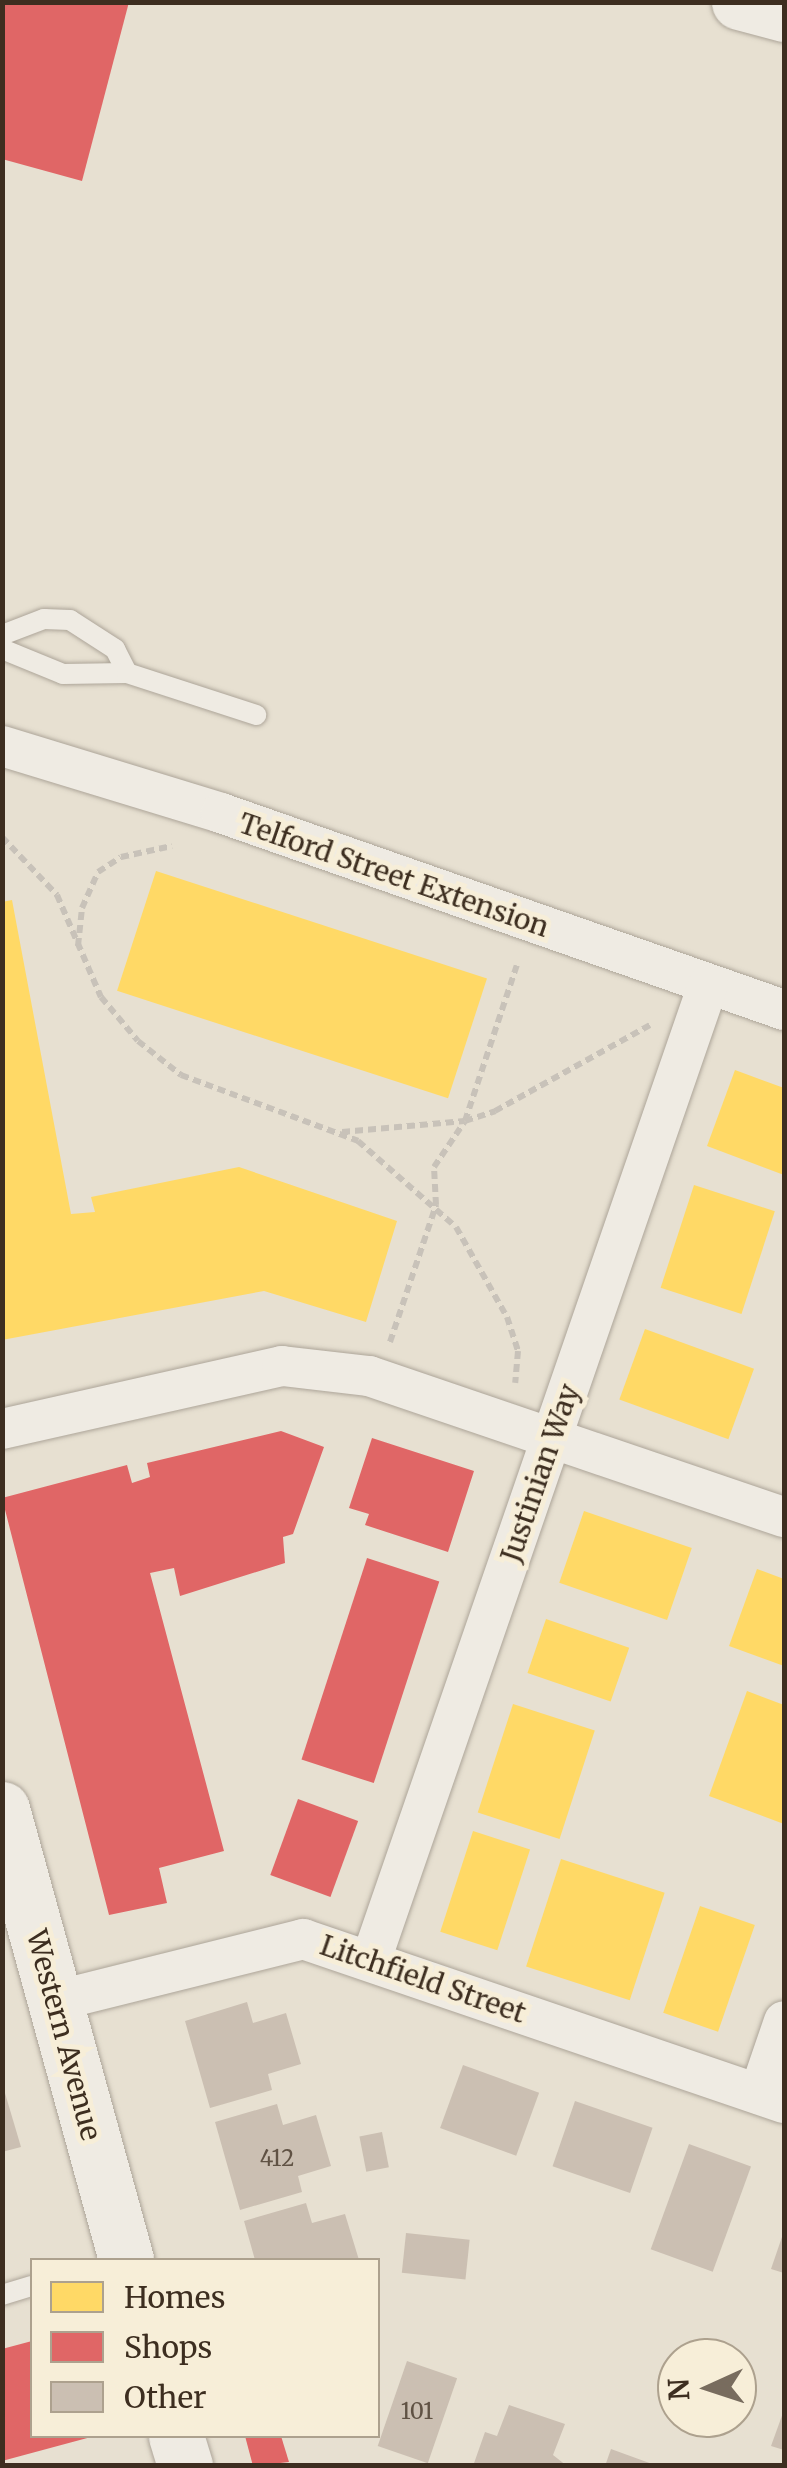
<!DOCTYPE html>
<style>
body{margin:0}
#map{position:relative;width:787px;height:2468px;overflow:hidden;background:#e7e0d1;font-family:Merriweather,serif}
div>[style]{position:absolute}
[style*='--x']{left:calc(var(--x)*1px);top:calc(var(--y)*1px);width:calc(var(--w)*1px);rotate:calc(var(--a)*1deg)}
.homes>*{inset:0;background:#ffd966;transform-origin:0 0}
.shops>*{inset:0;background:#e06666;transform-origin:0 0}
.building>*{inset:0;background:#cbbfb2;transform-origin:0 0}
.path>*{height:6px;margin-top:-3px;transform-origin:0;background:repeating-linear-gradient(90deg,#c8c2b9 0 8px,transparent 0 13px)}
.roads{filter:drop-shadow(0 0 2px #ada599) drop-shadow(0 0 2px #ada599)}
.lane>*{height:20px;margin:-10px;padding:0 10px;transform-origin:10px;border-radius:10px;background:#efebe3}
.street>*{height:40px;margin:-20px;padding:0 20px;transform-origin:20px;border-radius:20px;background:#efebe3}
.secondary>*{height:55px;margin:-27.5px;padding:0 27.5px;transform-origin:27.5px;border-radius:27.5px;background:#efebe3}
span{translate:-50% -50%;white-space:nowrap;text-align:center;line-height:1.15;-webkit-text-stroke:10px #f7eed8;paint-order:stroke}
.number-label{font-size:22px;color:#605244}
.number-label span{-webkit-text-stroke-width:0}
.street-label{font-size:28px;color:#3d2e20}
.frame{position:absolute;inset:0;border:5px solid #3d2e20;pointer-events:none}
.legend{position:absolute;left:30px;top:2258px;width:350px;height:180px;box-sizing:border-box;background:#f7eed8;border:2px solid #ada18e;margin:0;padding:12px 18px;list-style:none;font-size:30px;color:#3d2e20}
.legend li{display:flex;align-items:center;gap:20px;height:50px}
.legend b{width:50px;border:2px solid #ada18e}
.north{position:absolute;left:657px;top:2338px;width:100px;height:100px;box-sizing:border-box;background:#f7eed8;border:2px solid #ada18e;border-radius:50%;rotate:267deg;font-size:28px;font-weight:700;line-height:40px;text-align:center;color:#3d2e20}
.north::after{content:'';display:block;margin:auto;width:35px;height:45px;background:#786c5e;clip-path:polygon(50% 0,100% 100%,50% 72%,0 100%)}
</style>
<div id="map">
<div class="homes">
<div style="left:156px;top:871px;width:348px;height:126px;rotate:18deg"></div>
<div style="clip-path:polygon(12px 900px,71px 1214px,95px 1212px,91px 1197px,239px 1167px,397px 1221px,366px 1322px,264px 1291px,2px 1340px,2px 902px)"></div>
<div style="clip-path:polygon(735px 1070px,784px 1088px,784px 1175px,707px 1146px)"></div>
<div style="left:694px;top:1185px;width:85px;height:108px;rotate:18deg"></div>
<div style="left:645px;top:1329px;width:116px;height:75px;rotate:20deg"></div>
<div style="left:584px;top:1511px;width:114px;height:76px;rotate:19deg"></div>
<div style="clip-path:polygon(757px 1569px,784px 1579px,784px 1666px,729px 1646px)"></div>
<div style="left:546px;top:1619px;width:88px;height:57px;rotate:19deg"></div>
<div style="clip-path:polygon(747px 1691px,784px 1705px,784px 1824px,709px 1796px)"></div>
<div style="left:513px;top:1704px;width:86px;height:114px;rotate:18deg"></div>
<div style="left:473px;top:1831px;width:60px;height:106px;rotate:18deg"></div>
<div style="left:561px;top:1859px;width:109px;height:113px;rotate:18deg"></div>
<div style="left:700px;top:1906px;width:58px;height:113px;rotate:19deg"></div>
</div>
<div class="shops">
<div style="clip-path:polygon(2px 2px,129px 2px,82px 181px,2px 159px)"></div>
<div style="clip-path:polygon(281px 1431px,324px 1447px,293px 1534px,283px 1537px,285px 1563px,180px 1596px,174px 1568px,150px 1573px,224px 1851px,159px 1868px,167px 1903px,109px 1915px,2px 1498px,127px 1465px,132px 1483px,150px 1477px,147px 1463px)"></div>
<div style="clip-path:polygon(372px 1438px,474px 1471px,448px 1552px,365px 1525px,369px 1514px,349px 1508px)"></div>
<div style="left:367px;top:1558px;width:76px;height:212px;rotate:18deg"></div>
<div style="left:298px;top:1799px;width:64px;height:81px;rotate:20deg"></div>
<div style="clip-path:polygon(32px 2341px,32px 2436px,91px 2437px,2px 2461px,2px 2349px)"></div>
<div style="clip-path:polygon(245px 2436px,281px 2436px,289px 2462px,253px 2466px)"></div>
</div>
<div class="building">
<div style="clip-path:polygon(247px 2002px,253px 2023px,286px 2013px,301px 2064px,268px 2074px,272px 2090px,210px 2108px,185px 2021px)"></div>
<div style="left:463px;top:2065px;width:81px;height:67px;rotate:20deg"></div>
<div style="clip-path:polygon(2px 2083px,21px 2147px,2px 2152px)"></div>
<div style="left:575px;top:2101px;width:82px;height:69px;rotate:19deg"></div>
<div style="clip-path:polygon(277px 2104px,283px 2125px,316px 2115px,331px 2166px,298px 2176px,302px 2192px,240px 2210px,215px 2122px)"></div>
<div style="left:382px;top:2132px;width:36px;height:23px;rotate:79deg"></div>
<div style="left:689px;top:2144px;width:66px;height:112px;rotate:20deg"></div>
<div style="clip-path:polygon(306px 2203px,312px 2223px,345px 2214px,359px 2260px,255px 2260px,244px 2221px)"></div>
<div style="clip-path:polygon(784px 2231px,784px 2273px,771px 2269px)"></div>
<div style="left:406px;top:2233px;width:64px;height:40px;rotate:6deg"></div>
<div style="left:407px;top:2361px;width:53px;height:90px;rotate:19deg"></div>
<div style="clip-path:polygon(509px 2405px,565px 2424px,553px 2455px,567px 2466px,473px 2466px,485px 2432px,497px 2436px)"></div>
<div style="clip-path:polygon(784px 2410px,784px 2450px,771px 2446px)"></div>
<div style="clip-path:polygon(611px 2449px,655px 2465px,655px 2466px,605px 2466px)"></div>
</div>
<div class="path">
<div style="--x:2;--y:837;--w:80;--a:46.5"></div>
<div style="--x:57;--y:895;--w:111;--a:66.7"></div>
<div style="--x:101;--y:997;--w:57;--a:49.9"></div>
<div style="--x:138;--y:1041;--w:55;--a:38.3"></div>
<div style="--x:181;--y:1075;--w:189;--a:20.4"></div>
<div style="--x:358;--y:1141;--w:130;--a:41.3"></div>
<div style="--x:456;--y:1227;--w:103;--a:60.5"></div>
<div style="--x:507;--y:1317;--w:36;--a:72"></div>
<div style="--x:518;--y:1351;--w:32;--a:95"></div>
<div style="--x:78;--y:946;--w:38;--a:-84"></div>
<div style="--x:82;--y:908;--w:39;--a:-66"></div>
<div style="--x:98;--y:872;--w:27;--a:-33"></div>
<div style="--x:121;--y:857;--w:52;--a:-12.2"></div>
<div style="--x:342;--y:1132;--w:123;--a:-5.1"></div>
<div style="--x:465;--y:1121;--w:32;--a:-18"></div>
<div style="--x:495;--y:1111;--w:177;--a:-29"></div>
<div style="--x:390;--y:1342;--w:145;--a:-71.4"></div>
<div style="--x:436;--y:1205;--w:38;--a:-93"></div>
<div style="--x:434;--y:1167;--w:55;--a:-56"></div>
<div style="--x:465;--y:1121;--w:164;--a:-71.6"></div>
</div>
<div class="roads">
<div class="lane">
<div style="--x:2;--y:635;--w:45;--a:-20.9"></div>
<div style="--x:44;--y:619;--w:26;--a:2"></div>
<div style="--x:70;--y:620;--w:54;--a:32.8"></div>
<div style="--x:115;--y:649;--w:27;--a:63"></div>
<div style="--x:2;--y:649;--w:66;--a:22.3"></div>
<div style="--x:63;--y:674;--w:64;--a:-0.9"></div>
<div style="--x:127;--y:673;--w:136;--a:18"></div>
<div style="--x:2;--y:2295;--w:31;--a:-17"></div>
</div>
<div class="street">
<div style="--x:2;--y:746;--w:229;--a:17"></div>
<div style="--x:221;--y:813;--w:596;--a:19.29"></div>
<div style="--x:2;--y:1429;--w:287;--a:-12.7"></div>
<div style="--x:282;--y:1366;--w:88;--a:6.6"></div>
<div style="--x:369;--y:1376;--w:438;--a:18.8"></div>
<div style="--x:371;--y:1960;--w:1032;--a:-70.93"></div>
<div style="--x:55;--y:2001;--w:256;--a:-14"></div>
<div style="--x:303;--y:1939;--w:508;--a:18.83"></div>
<div style="--x:759;--y:2094;--w:77;--a:-71.1"></div>
</div>
<div class="secondary">
<div style="--x:739;--y:2;--w:47;--a:14.9"></div>
<div style="--x:2;--y:1809;--w:468;--a:74.6"></div>
<div style="--x:176;--y:2436;--w:31;--a:73"></div>
</div>
</div>
<div class="number-label">
<span style="left:277px;top:2159px">412</span>
<span style="left:417px;top:2412px">101</span>
</div>
<div class="street-label">
<span style="left:394px;top:875px;rotate:19deg">Telford Street Extension</span>
<span style="left:540px;top:1473px;rotate:-71deg">Justinian Way</span>
<span style="left:423px;top:1979px;rotate:19deg">Litchfield Street</span>
<span style="left:64px;top:2035px;rotate:75deg">Western Avenue</span>
</div>
<div class="frame"></div>
<ul class="legend">
<li><b style="height:28px;background:#ffd966"></b>Homes</li>
<li><b style="height:28px;background:#e06666"></b>Shops</li>
<li><b style="height:28px;background:#cbbfb2"></b>Other</li>
</ul>
<div class="north">N</div>
</div>
